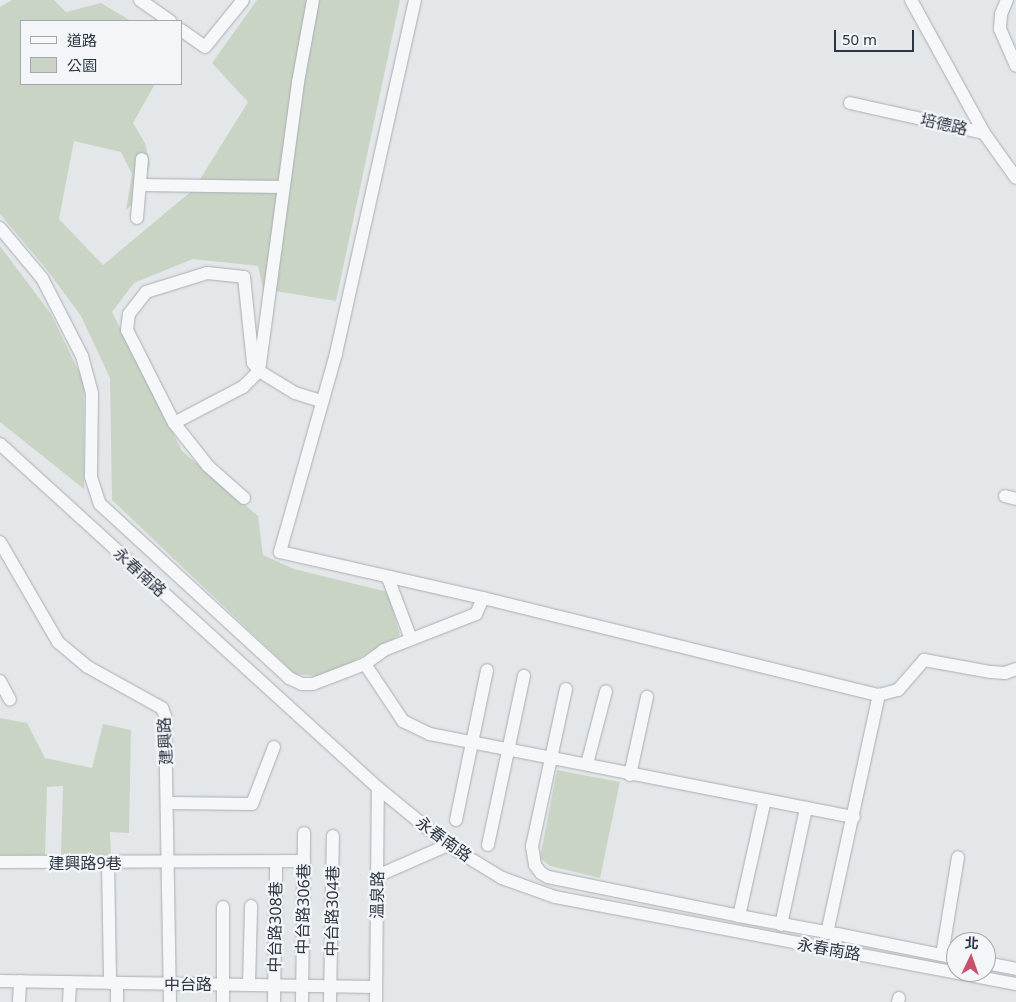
<!DOCTYPE html>
<meta charset="utf-8">
<style>
body{margin:0}
#map{position:relative;width:1016px;height:1002px;overflow:hidden;background:#e3e7ea;font-family:"Noto Sans","Noto Sans TC",sans-serif}
div>[style]{position:absolute}
[style*='--x']{left:calc(var(--x)*1px);top:calc(var(--y)*1px);width:calc(var(--w)*1px);rotate:calc(var(--a)*1deg)}
.green>*{inset:0;background:#cad4c5}
.roads{filter:drop-shadow(0 0 1px #a8aeb4) drop-shadow(0 0 1px #a8aeb4)}
.minor>*{height:12px;margin:-6px;padding:0 6px;transform-origin:6px;border-radius:6px;background:#f6f7f9}
span{translate:-50% -50%;white-space:nowrap;text-align:center;line-height:1.15;-webkit-text-stroke:4.5px #f3f5f8;paint-order:stroke}
.street-label{font-size:16px;color:#2c3642}
.legend{position:absolute;left:20px;top:20px;width:162px;height:65px;box-sizing:border-box;background:#f3f5f8;border:1px solid #a3a9af;margin:0;padding:6px 9px;list-style:none;font-size:15px;color:#2c3642}
.legend li{display:flex;align-items:center;gap:10px;height:25px}
.legend b{width:25px;border:1px solid #a3a9af}
.north{position:absolute;left:946px;top:932px;width:50px;height:50px;box-sizing:border-box;background:#f3f5f8;border:1px solid #a3a9af;border-radius:50%;rotate:3deg;font-size:14px;font-weight:700;line-height:20px;text-align:center;color:#2c3642}
.north::after{content:'';display:block;margin:auto;width:18px;height:22px;background:#c6516e;clip-path:polygon(50% 0,100% 100%,50% 72%,0 100%)}
.scale{position:absolute;left:834px;top:30px;width:80px;height:22px;box-sizing:border-box;border:2px solid #2c3642;border-top:0;padding-left:6px;font-size:15px;line-height:18px;white-space:nowrap;color:#2c3642;-webkit-text-stroke:4px #f3f5f8;paint-order:stroke}
</style>
<div id="map">
<div class="green">
<div style="clip-path:polygon(12px 0,54px 0,66px 12px,101px 3px,131px 21px,21px 21px,21px 84px,155px 84px,133px 123px,145px 143px,150px 164px,139px 197px,126px 210px,132px 174px,121px 152px,74px 141px,59px 219px,103px 265px,194px 189px,248px 102px,212px 63px,257px 0,400px 0,336px 301px,263px 289px,258px 266px,193px 259px,134px 283px,112px 312px,182px 451px,258px 516px,263px 555px,294px 569px,388px 592px,400px 635px,326px 677px,295px 674px,112px 500px,110px 378px,81px 316px,47px 270px,0 214px,0 7px)"></div>
<div style="clip-path:polygon(0 246px,51px 314px,84px 382px,84px 489px,0 422px)"></div>
<div style="clip-path:polygon(0 718px,27px 723px,45px 758px,92px 768px,103px 724px,131px 730px,129px 833px,110px 832px,111px 854px,61px 854px,63px 786px,47px 787px,45px 855px,0 855px)"></div>
<div style="clip-path:polygon(557px 770px,620px 782px,600px 878px,550px 866px,540px 858px)"></div>
</div>
<div class="roads">
<div class="minor">
<div style="--x:140;--y:0;--w:37;--a:35"></div>
<div style="--x:415;--y:0;--w:363;--a:102.6"></div>
<div style="--x:336;--y:354;--w:206;--a:105.8"></div>
<div style="--x:280;--y:552;--w:208;--a:12.8"></div>
<div style="--x:911;--y:0;--w:152;--a:61.2"></div>
<div style="--x:1007;--y:0;--w:15;--a:113"></div>
<div style="--x:1001;--y:14;--w:15;--a:94"></div>
<div style="--x:1000;--y:29;--w:40;--a:66.6"></div>
<div style="--x:181;--y:30;--w:29;--a:35"></div>
<div style="--x:205;--y:47;--w:60;--a:-51"></div>
<div style="--x:850;--y:103;--w:137;--a:12.6"></div>
<div style="--x:984;--y:133;--w:55;--a:54.6"></div>
<div style="--x:141;--y:185;--w:142;--a:0.8"></div>
<div style="--x:137;--y:218;--w:59;--a:-85.2"></div>
<div style="--x:0;--y:228;--w:65;--a:50"></div>
<div style="--x:42;--y:278;--w:88;--a:62.9"></div>
<div style="--x:82;--y:356;--w:39;--a:75"></div>
<div style="--x:92;--y:394;--w:83;--a:90.7"></div>
<div style="--x:91;--y:477;--w:28;--a:72"></div>
<div style="--x:100;--y:504;--w:257;--a:42.6"></div>
<div style="--x:289;--y:678;--w:14;--a:25"></div>
<div style="--x:302;--y:684;--w:11;--a:0"></div>
<div style="--x:313;--y:684;--w:56;--a:-21"></div>
<div style="--x:365;--y:664;--w:24;--a:-36"></div>
<div style="--x:384;--y:650;--w:99;--a:-21.4"></div>
<div style="--x:476;--y:614;--w:17;--a:-66"></div>
<div style="--x:483;--y:598;--w:408;--a:13.8"></div>
<div style="--x:879;--y:695;--w:20;--a:-15"></div>
<div style="--x:898;--y:690;--w:40;--a:-49"></div>
<div style="--x:924;--y:660;--w:68;--a:10.2"></div>
<div style="--x:991;--y:672;--w:14;--a:4"></div>
<div style="--x:1005;--y:673;--w:12;--a:-20"></div>
<div style="--x:174;--y:423;--w:78;--a:-27.6"></div>
<div style="--x:243;--y:387;--w:23;--a:-45"></div>
<div style="--x:259;--y:371;--w:292;--a:-82.3"></div>
<div style="--x:298;--y:82;--w:83;--a:-79.6"></div>
<div style="--x:0;--y:444;--w:511;--a:42.3"></div>
<div style="--x:378;--y:788;--w:90;--a:39.2"></div>
<div style="--x:448;--y:845;--w:63;--a:31.4"></div>
<div style="--x:502;--y:878;--w:56;--a:19.7"></div>
<div style="--x:555;--y:897;--w:469;--a:10.7"></div>
<div style="--x:1005;--y:496;--w:11;--a:15"></div>
<div style="--x:244;--y:498;--w:48;--a:-138.4"></div>
<div style="--x:208;--y:466;--w:55;--a:-128.3"></div>
<div style="--x:174;--y:423;--w:104;--a:-116.8"></div>
<div style="--x:127;--y:330;--w:16;--a:-83"></div>
<div style="--x:129;--y:314;--w:28;--a:-52"></div>
<div style="--x:146;--y:292;--w:64;--a:-17.3"></div>
<div style="--x:207;--y:273;--w:37;--a:6"></div>
<div style="--x:244;--y:277;--w:86;--a:84"></div>
<div style="--x:253;--y:363;--w:10;--a:53"></div>
<div style="--x:259;--y:371;--w:42;--a:31.4"></div>
<div style="--x:295;--y:393;--w:28;--a:17"></div>
<div style="--x:0;--y:542;--w:116;--a:59.9"></div>
<div style="--x:58;--y:642;--w:39;--a:40"></div>
<div style="--x:88;--y:667;--w:85;--a:29"></div>
<div style="--x:162;--y:708;--w:9;--a:69"></div>
<div style="--x:165;--y:716;--w:286;--a:89"></div>
<div style="--x:388;--y:578;--w:65;--a:69.3"></div>
<div style="--x:365;--y:664;--w:69;--a:56.3"></div>
<div style="--x:403;--y:721;--w:30;--a:26"></div>
<div style="--x:430;--y:734;--w:432;--a:11.1"></div>
<div style="--x:0;--y:681;--w:21;--a:62"></div>
<div style="--x:566;--y:689;--w:161;--a:102.2"></div>
<div style="--x:532;--y:846;--w:19;--a:81"></div>
<div style="--x:535;--y:865;--w:10;--a:53"></div>
<div style="--x:541;--y:873;--w:8;--a:30"></div>
<div style="--x:548;--y:877;--w:195;--a:11.5"></div>
<div style="--x:739;--y:916;--w:100;--a:10.4"></div>
<div style="--x:587;--y:764;--w:75;--a:-75.4"></div>
<div style="--x:630;--y:775;--w:80;--a:-77.7"></div>
<div style="--x:167;--y:803;--w:85;--a:0.7"></div>
<div style="--x:252;--y:804;--w:61;--a:-68.9"></div>
<div style="--x:456;--y:820;--w:153;--a:-78.3"></div>
<div style="--x:488;--y:845;--w:173;--a:-78"></div>
<div style="--x:0;--y:862;--w:304;--a:-0.2"></div>
<div style="--x:108;--y:863;--w:120;--a:89"></div>
<div style="--x:377;--y:876;--w:77;--a:-23.6"></div>
<div style="--x:739;--y:916;--w:119;--a:-77.4"></div>
<div style="--x:781;--y:925;--w:120;--a:-77.9"></div>
<div style="--x:827;--y:933;--w:244;--a:-77.7"></div>
<div style="--x:835;--y:943;--w:9;--a:-77"></div>
<div style="--x:837;--y:934;--w:121;--a:11.4"></div>
<div style="--x:942;--y:955;--w:99;--a:-80.7"></div>
<div style="--x:986;--y:963;--w:31;--a:11"></div>
<div style="--x:0;--y:981;--w:376;--a:0.9"></div>
<div style="--x:249;--y:985;--w:79;--a:-88.5"></div>
<div style="--x:19;--y:1002;--w:21;--a:-87"></div>
<div style="--x:69;--y:1002;--w:20;--a:-87"></div>
<div style="--x:117;--y:1002;--w:19;--a:-90"></div>
<div style="--x:223;--y:1002;--w:95;--a:-90"></div>
<div style="--x:274;--y:1002;--w:134;--a:-89.1"></div>
<div style="--x:302;--y:1002;--w:169;--a:-89.3"></div>
<div style="--x:330;--y:1002;--w:166;--a:-89"></div>
<div style="--x:376;--y:1002;--w:214;--a:-89.5"></div>
<div style="--x:898;--y:1002;--w:4;--a:-76"></div>
</div>
</div>
<div class="street-label">
<span style="left:944px;top:124px;rotate:13deg">培德路</span>
<span style="left:140px;top:572px;rotate:42deg">永春南路</span>
<span style="left:165px;top:741px;rotate:-93deg">建興路</span>
<span style="left:444px;top:839px;rotate:36deg">永春南路</span>
<span style="left:85px;top:863px">建興路9巷</span>
<span style="left:377px;top:895px;rotate:-89deg">溫泉路</span>
<span style="left:303px;top:909px;rotate:-89deg">中台路306巷</span>
<span style="left:332px;top:911px;rotate:-89deg">中台路304巷</span>
<span style="left:275px;top:927px;rotate:-89deg">中台路308巷</span>
<span style="left:829px;top:949px;rotate:10deg">永春南路</span>
<span style="left:188px;top:984px">中台路</span>
</div>
<ul class="legend">
<li><b style="height:6px;background:#f6f7f9"></b>道路</li>
<li><b style="height:14px;background:#cad4c5"></b>公園</li>
</ul>
<div class="north">北</div>
<div class="scale">50 m</div>
</div>
